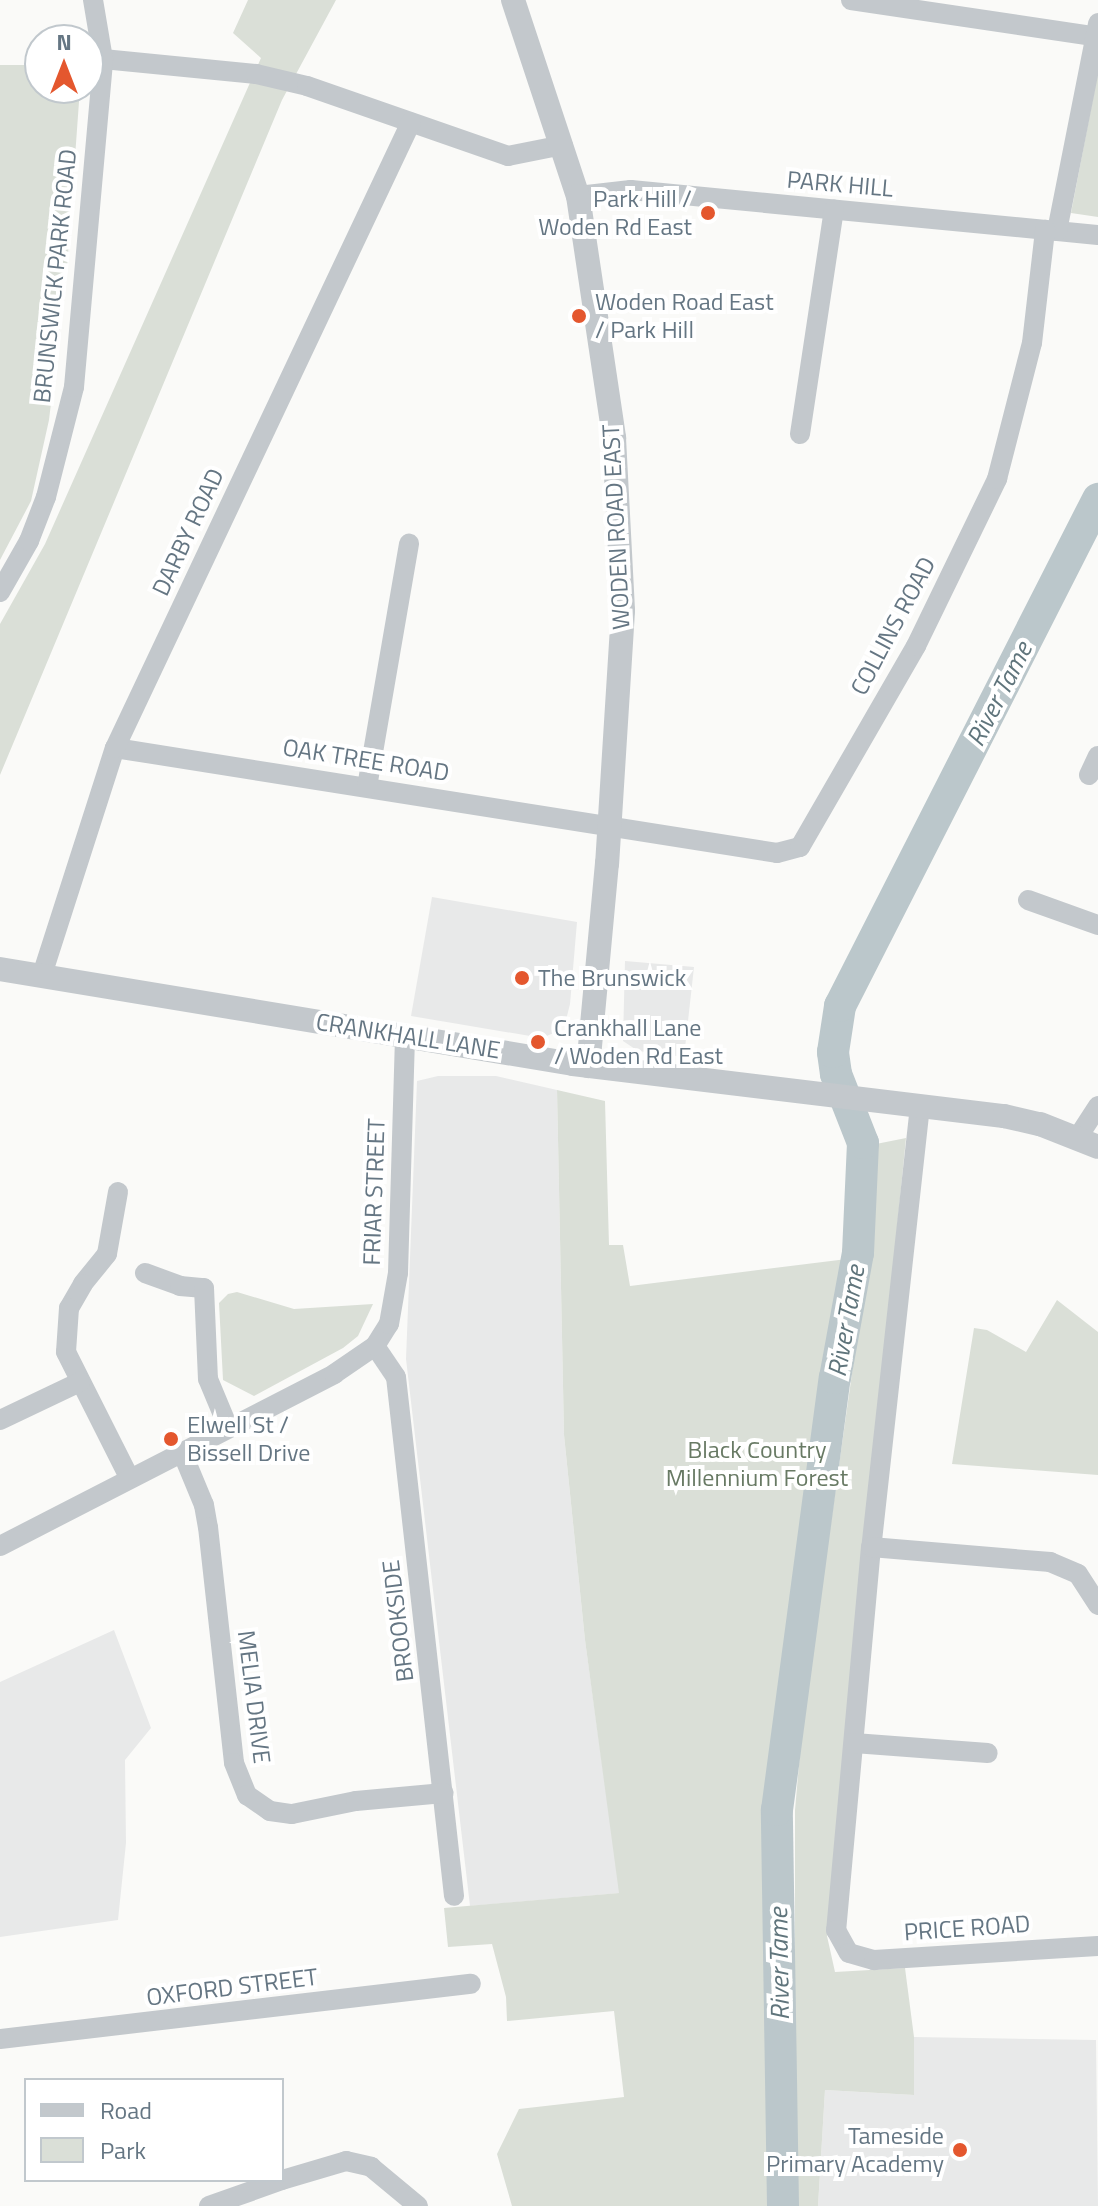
<!DOCTYPE html>
<style>
body{margin:0}
#map{position:relative;width:1098px;height:2206px;overflow:hidden;background:#fafaf8;font-family:"Titillium Web",sans-serif}
div>[style]{position:absolute}
[style*='--x']{left:calc(var(--x)*1px);top:calc(var(--y)*1px);width:calc(var(--w)*1px);rotate:calc(var(--a)*1deg)}
.built>*{inset:0;background:#e8e9e9}
.green>*{inset:0;background:#dadfd7}
.river>*{height:32px;margin:-16px;padding:0 16px;transform-origin:16px;border-radius:16px;background:#bbc7cb}
.minor>*{height:20px;margin:-10px;padding:0 10px;transform-origin:10px;border-radius:10px;background:#c3c8cc}
.tertiary>*{height:24px;margin:-12px;padding:0 12px;transform-origin:12px;border-radius:12px;background:#c3c8cc}
.dots>*{width:22px;height:22px;translate:-50% -50%;box-sizing:border-box;border:4px solid #fff;border-radius:50%}
span{translate:-50% -50%;white-space:nowrap;text-align:center;line-height:1.15;-webkit-text-stroke:8px #fff;paint-order:stroke}
.street-label{font-size:24px;color:#657683}
.poi-label{font-size:24px;color:#657683}
.right{translate:-100% -50%;text-align:right}
.left{translate:0 -50%;text-align:left}
.park-label{font-size:24px;color:#687a64}
.water-label{font-size:26px;color:#60757c;font-style:italic}
.legend{position:absolute;left:24px;top:2078px;width:260px;height:104px;box-sizing:border-box;background:#fff;border:2px solid #c1c8cd;margin:0;padding:10px 14px;list-style:none;font-size:24px;color:#657683}
.legend li{display:flex;align-items:center;gap:16px;height:40px}
.legend b{width:40px;border:2px solid #c1c8cd}
.north{position:absolute;left:24px;top:24px;width:80px;height:80px;box-sizing:border-box;background:#fff;border:2px solid #c1c8cd;border-radius:50%;rotate:0deg;font-size:22px;font-weight:700;line-height:32px;text-align:center;color:#657683}
.north::after{content:'';display:block;margin:auto;width:28px;height:36px;background:#e4572e;clip-path:polygon(50% 0,100% 100%,50% 72%,0 100%)}
</style>
<div id="map">
<div class="built">
<div style="clip-path:polygon(432px 897px,577px 922px,570px 1004px,566px 1020px,556px 1032px,542px 1038px,411px 1016px)"></div>
<div style="clip-path:polygon(625px 961px,694px 967px,684px 1057px,638px 1051px,623px 1041px)"></div>
<div style="clip-path:polygon(438px 1076px,496px 1076px,557px 1090px,564px 1435px,585px 1640px,620px 1893px,470px 1906px,406px 1359px,417px 1081px)"></div>
<div style="clip-path:polygon(114px 1630px,151px 1728px,125px 1760px,126px 1843px,118px 1920px,0 1937px,0 1682px)"></div>
<div style="clip-path:polygon(914px 2037px,1096px 2040px,1098px 2206px,818px 2206px,825px 2090px,914px 2095px)"></div>
</div>
<div class="green">
<div style="clip-path:polygon(248px 0,336px 0,282px 100px,0 775px,0 624px,45px 544px,261px 58px,233px 33px)"></div>
<div style="clip-path:polygon(0 65px,40px 65px,40px 88px,80px 88px,67px 268px,49px 420px,31px 501px,0 560px)"></div>
<div style="clip-path:polygon(1098px 72px,1098px 217px,1071px 213px)"></div>
<div style="clip-path:polygon(557px 1090px,605px 1101px,609px 1245px,623px 1245px,630px 1286px,847px 1259px,773px 1766px,773px 2206px,512px 2206px,497px 2154px,519px 2109px,624px 2097px,614px 2011px,507px 2021px,506px 1997px,492px 1944px,448px 1947px,444px 1908px,619px 1893px,585px 1640px,564px 1435px)"></div>
<div style="clip-path:polygon(906px 1138px,827px 1936px,835px 1972px,905px 1968px,914px 2037px,914px 2095px,825px 2090px,818px 2206px,795px 2206px,795px 1810px,803px 1719px,862px 1303px,876px 1144px)"></div>
<div style="clip-path:polygon(237px 1292px,294px 1309px,373px 1304px,358px 1336px,343px 1348px,254px 1396px,223px 1380px,219px 1303px,228px 1294px)"></div>
<div style="clip-path:polygon(1057px 1300px,1098px 1332px,1098px 1475px,952px 1464px,974px 1328px,987px 1330px,1026px 1352px)"></div>
</div>
<div class="river">
<div style="--x:783;--y:2206;--w:396;--a:-90.9"></div>
<div style="--x:777;--y:1810;--w:436;--a:-82.4"></div>
<div style="--x:835;--y:1378;--w:127;--a:-79.6"></div>
<div style="--x:858;--y:1253;--w:110;--a:-87.4"></div>
<div style="--x:863;--y:1143;--w:74;--a:-111.4"></div>
<div style="--x:836;--y:1074;--w:22;--a:-98"></div>
<div style="--x:833;--y:1052;--w:47;--a:-81.3"></div>
<div style="--x:840;--y:1006;--w:569;--a:-63.03"></div>
</div>
<div class="minor">
<div style="--x:851;--y:0;--w:245;--a:8.5"></div>
<div style="--x:103;--y:59;--w:154;--a:5.6"></div>
<div style="--x:256;--y:74;--w:52;--a:13.2"></div>
<div style="--x:307;--y:86;--w:213;--a:19.2"></div>
<div style="--x:508;--y:156;--w:56;--a:-11.3"></div>
<div style="--x:578;--y:196;--w:53;--a:-6.5"></div>
<div style="--x:631;--y:190;--w:469;--a:5.5"></div>
<div style="--x:1057;--y:231;--w:212;--a:-78.8"></div>
<div style="--x:800;--y:434;--w:227;--a:-81.4"></div>
<div style="--x:0;--y:592;--w:59;--a:-60.4"></div>
<div style="--x:29;--y:541;--w:47;--a:-68.9"></div>
<div style="--x:46;--y:497;--w:114;--a:-75.7"></div>
<div style="--x:74;--y:387;--w:329;--a:-84.9"></div>
<div style="--x:103;--y:59;--w:60;--a:-99.6"></div>
<div style="--x:115;--y:748;--w:670;--a:9.01"></div>
<div style="--x:777;--y:853;--w:24;--a:-15"></div>
<div style="--x:800;--y:847;--w:232;--a:-60"></div>
<div style="--x:916;--y:646;--w:186;--a:-64.1"></div>
<div style="--x:997;--y:479;--w:140;--a:-75.6"></div>
<div style="--x:1032;--y:343;--w:114;--a:-83.4"></div>
<div style="--x:1089;--y:775;--w:21;--a:-65"></div>
<div style="--x:367;--y:787;--w:247;--a:-80.2"></div>
<div style="--x:1028;--y:900;--w:74;--a:19.7"></div>
<div style="--x:42;--y:975;--w:238;--a:-72.2"></div>
<div style="--x:115;--y:748;--w:692;--a:-64.69"></div>
<div style="--x:920;--y:1106;--w:444;--a:96.3"></div>
<div style="--x:871;--y:1547;--w:385;--a:95.2"></div>
<div style="--x:836;--y:1930;--w:26;--a:61"></div>
<div style="--x:849;--y:1953;--w:26;--a:16"></div>
<div style="--x:874;--y:1960;--w:224;--a:-3.6"></div>
<div style="--x:1078;--y:1137;--w:37;--a:-57"></div>
<div style="--x:118;--y:1192;--w:63;--a:100.1"></div>
<div style="--x:107;--y:1254;--w:38;--a:129"></div>
<div style="--x:83;--y:1284;--w:28;--a:120"></div>
<div style="--x:69;--y:1308;--w:44;--a:93.9"></div>
<div style="--x:66;--y:1352;--w:142;--a:63.3"></div>
<div style="--x:145;--y:1273;--w:37;--a:20"></div>
<div style="--x:180;--y:1286;--w:24;--a:5"></div>
<div style="--x:204;--y:1288;--w:91;--a:87.5"></div>
<div style="--x:208;--y:1379;--w:52;--a:67.4"></div>
<div style="--x:375;--y:1346;--w:37;--a:56"></div>
<div style="--x:396;--y:1377;--w:522;--a:83.62"></div>
<div style="--x:0;--y:1420;--w:89;--a:-25.4"></div>
<div style="--x:182;--y:1452;--w:57;--a:67.5"></div>
<div style="--x:204;--y:1505;--w:22;--a:80"></div>
<div style="--x:208;--y:1527;--w:237;--a:83.7"></div>
<div style="--x:234;--y:1763;--w:35;--a:68"></div>
<div style="--x:247;--y:1795;--w:28;--a:35"></div>
<div style="--x:270;--y:1811;--w:22;--a:8"></div>
<div style="--x:292;--y:1814;--w:65;--a:-11.5"></div>
<div style="--x:356;--y:1801;--w:88;--a:-5.2"></div>
<div style="--x:0;--y:1546;--w:376;--a:-27.2"></div>
<div style="--x:334;--y:1374;--w:50;--a:-34.3"></div>
<div style="--x:375;--y:1346;--w:26;--a:-58"></div>
<div style="--x:389;--y:1324;--w:52;--a:-80"></div>
<div style="--x:398;--y:1273;--w:237;--a:-88.3"></div>
<div style="--x:871;--y:1547;--w:180;--a:4.8"></div>
<div style="--x:1050;--y:1562;--w:30;--a:23"></div>
<div style="--x:1078;--y:1574;--w:37;--a:57"></div>
<div style="--x:854;--y:1743;--w:134;--a:4.3"></div>
<div style="--x:0;--y:2039;--w:474;--a:-6.7"></div>
<div style="--x:282;--y:2180;--w:67;--a:-16.5"></div>
<div style="--x:346;--y:2161;--w:26;--a:13"></div>
<div style="--x:371;--y:2167;--w:61;--a:39.7"></div>
<div style="--x:209;--y:2206;--w:77;--a:-19.6"></div>
</div>
<div class="tertiary">
<div style="--x:513;--y:0;--w:206;--a:71.7"></div>
<div style="--x:578;--y:196;--w:245;--a:81.5"></div>
<div style="--x:614;--y:438;--w:173;--a:87"></div>
<div style="--x:623;--y:611;--w:253;--a:93.6"></div>
<div style="--x:607;--y:863;--w:204;--a:95.3"></div>
<div style="--x:0;--y:969;--w:581;--a:9.41"></div>
<div style="--x:573;--y:1064;--w:434;--a:6.9"></div>
<div style="--x:1004;--y:1116;--w:37;--a:13"></div>
<div style="--x:1040;--y:1124;--w:62;--a:21.6"></div>
</div>
<div class="dots">
<div style="left:708px;top:213px;background:#e4572e"></div>
<div style="left:579px;top:316px;background:#e4572e"></div>
<div style="left:522px;top:978px;background:#e4572e"></div>
<div style="left:538px;top:1042px;background:#e4572e"></div>
<div style="left:171px;top:1439px;background:#e4572e"></div>
<div style="left:960px;top:2150px;background:#e4572e"></div>
</div>
<div class="street-label">
<span style="left:840px;top:184px;rotate:5deg">PARK HILL</span>
<span style="left:55px;top:276px;rotate:-84deg">BRUNSWICK PARK ROAD</span>
<span style="left:616px;top:527px;rotate:-93deg">WODEN ROAD EAST</span>
<span style="left:188px;top:532px;rotate:-65deg">DARBY ROAD</span>
<span style="left:893px;top:626px;rotate:-62deg">COLLINS ROAD</span>
<span style="left:366px;top:760px;rotate:9deg">OAK TREE ROAD</span>
<span style="left:408px;top:1036px;rotate:9deg">CRANKHALL LANE</span>
<span style="left:374px;top:1192px;rotate:-88deg">FRIAR STREET</span>
<span style="left:398px;top:1621px;rotate:-97deg">BROOKSIDE</span>
<span style="left:254px;top:1697px;rotate:83deg">MELIA DRIVE</span>
<span style="left:967px;top:1928px;rotate:-4deg">PRICE ROAD</span>
<span style="left:232px;top:1987px;rotate:-7deg">OXFORD STREET</span>
</div>
<div class="poi-label">
<span class="right" style="left:692px;top:213px">Park Hill /<br>Woden Rd East</span>
<span class="left" style="left:595px;top:316px">Woden Road East<br>/ Park Hill</span>
<span class="left" style="left:538px;top:978px">The Brunswick</span>
<span class="left" style="left:554px;top:1042px">Crankhall Lane<br>/ Woden Rd East</span>
<span class="left" style="left:187px;top:1439px">Elwell St /<br>Bissell Drive</span>
<span class="right" style="left:944px;top:2150px">Tameside<br>Primary Academy</span>
</div>
<div class="park-label">
<span style="left:757px;top:1464px">Black Country<br>Millennium Forest</span>
</div>
<div class="water-label">
<span style="left:999px;top:694px;rotate:-63deg">River Tame</span>
<span style="left:846px;top:1321px;rotate:-80deg">River Tame</span>
<span style="left:779px;top:1964px;rotate:-91deg">River Tame</span>
</div>
<ul class="legend">
<li><b style="height:10px;background:#c3c8cc"></b>Road</li>
<li><b style="height:22px;background:#dadfd7"></b>Park</li>
</ul>
<div class="north">N</div>
</div>
